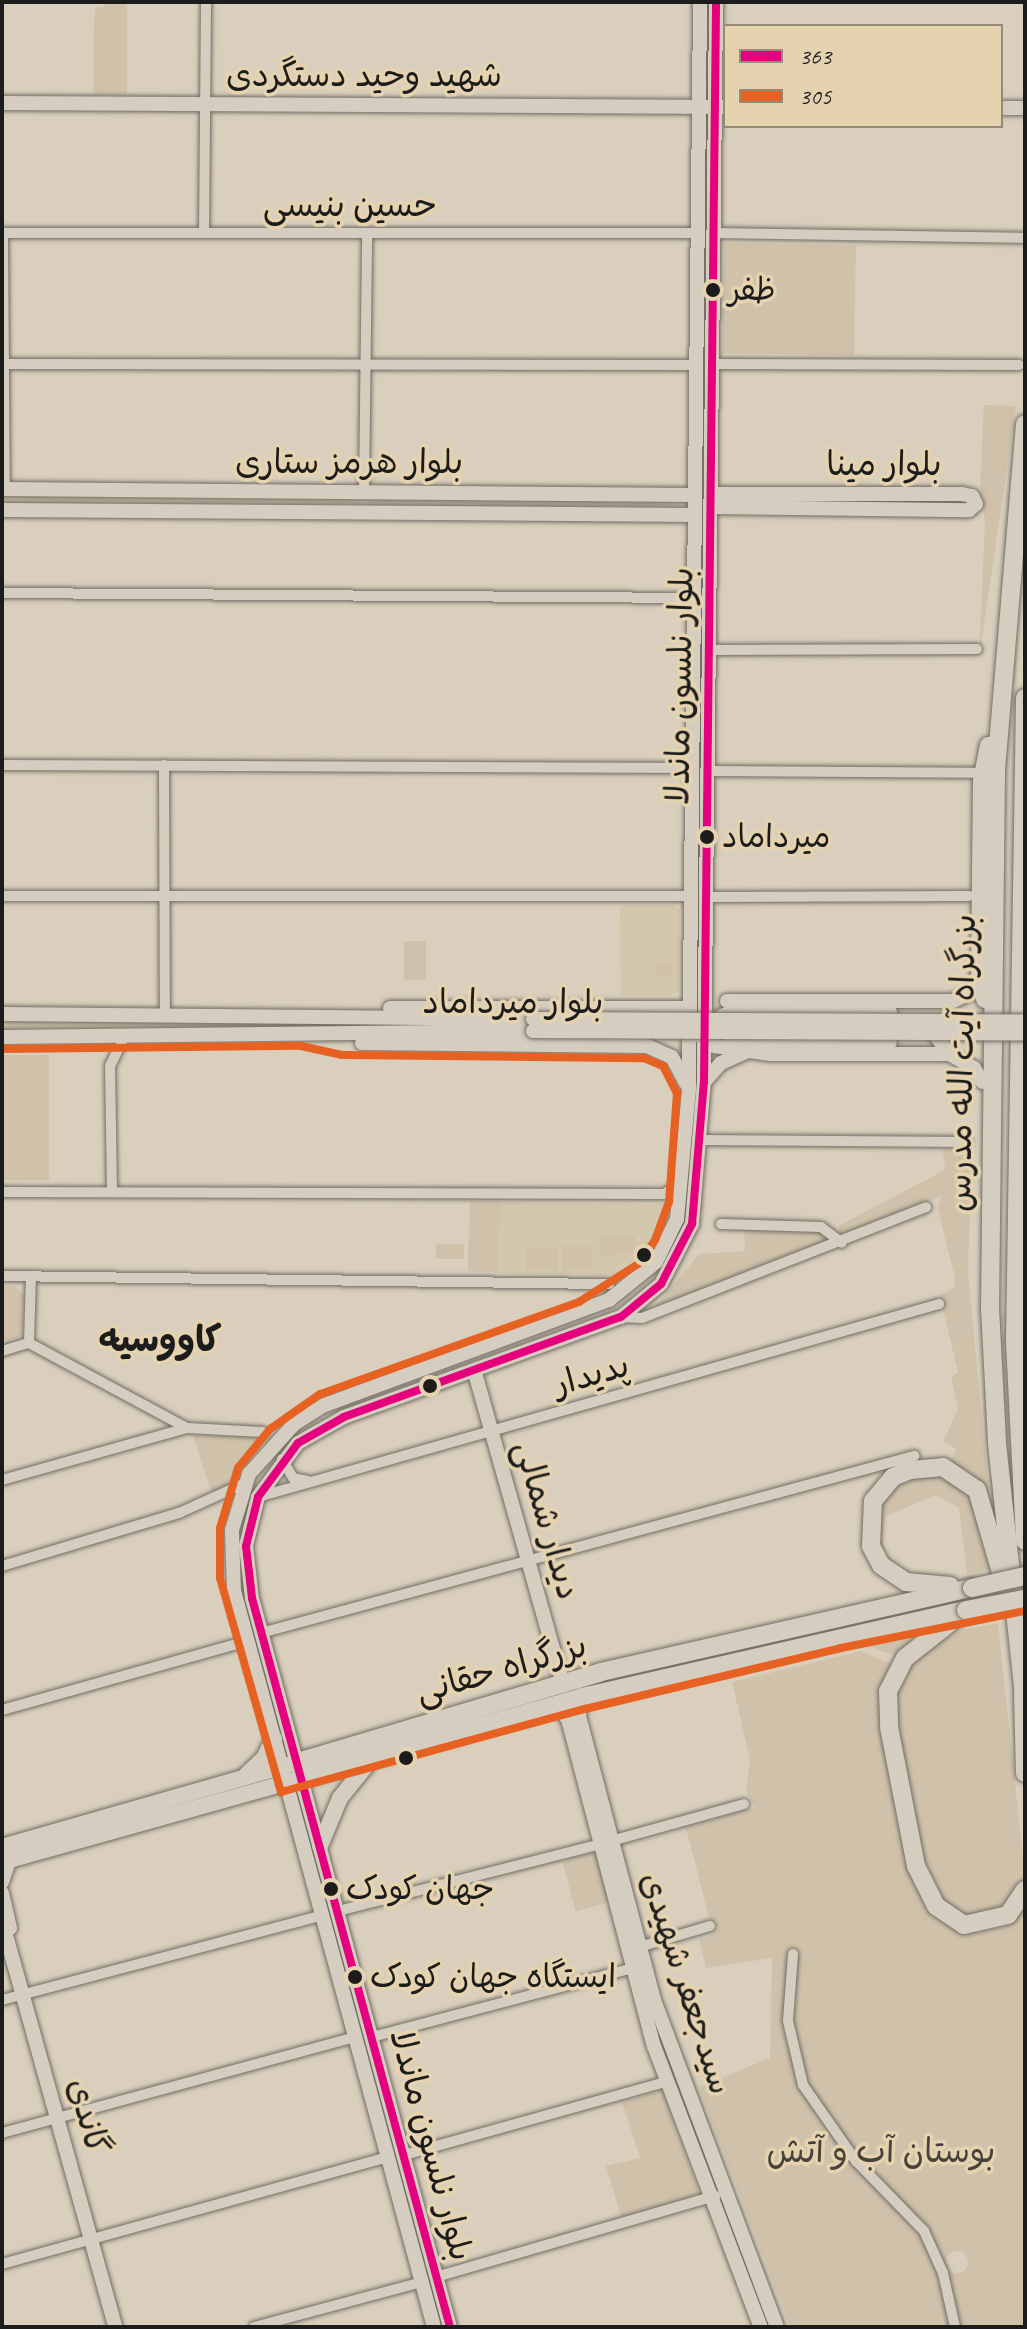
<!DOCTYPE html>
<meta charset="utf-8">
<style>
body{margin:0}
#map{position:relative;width:1027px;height:2329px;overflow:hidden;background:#d9cfbc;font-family:Caveat,"Playpen Sans Arabic",sans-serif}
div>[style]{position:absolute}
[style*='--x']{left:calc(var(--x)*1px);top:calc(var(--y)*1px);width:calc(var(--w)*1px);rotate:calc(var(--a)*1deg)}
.built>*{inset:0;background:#d3c7ac}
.green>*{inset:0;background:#d0c2aa;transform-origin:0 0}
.round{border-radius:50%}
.pier>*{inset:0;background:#d9cfbc}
.roads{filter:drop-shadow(0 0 2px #716d64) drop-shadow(0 0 2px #716d64)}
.street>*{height:10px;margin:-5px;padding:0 5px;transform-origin:5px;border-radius:5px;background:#d5cdc0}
.secondary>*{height:14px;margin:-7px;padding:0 7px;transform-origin:7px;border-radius:7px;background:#d5cdc0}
.primary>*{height:16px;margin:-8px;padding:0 8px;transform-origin:8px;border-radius:8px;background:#d5cdc0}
.highway>*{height:18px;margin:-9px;padding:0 9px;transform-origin:9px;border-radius:9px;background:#d5cdc0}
.bridges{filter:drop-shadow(0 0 2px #716d64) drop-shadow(0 0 2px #716d64)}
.secondary-bridge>*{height:14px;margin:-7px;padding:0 7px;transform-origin:7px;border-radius:7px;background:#d5cdc0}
.highway-bridge>*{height:18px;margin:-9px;padding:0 9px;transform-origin:9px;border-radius:9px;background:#d5cdc0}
.bus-1>*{height:8px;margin:-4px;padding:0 4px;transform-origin:4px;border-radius:4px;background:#e5007d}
.bus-2>*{height:8px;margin:-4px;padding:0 4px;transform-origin:4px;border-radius:4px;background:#e76122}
.dots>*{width:22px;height:22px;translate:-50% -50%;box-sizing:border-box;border:4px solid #e5d3b0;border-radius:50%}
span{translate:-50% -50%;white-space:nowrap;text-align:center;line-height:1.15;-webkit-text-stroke:7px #e5d3b0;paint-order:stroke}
.bus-label{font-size:32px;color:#1c1c1c}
.left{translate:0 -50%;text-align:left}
.street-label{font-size:34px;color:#1c1c1c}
.park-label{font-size:34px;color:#47433c}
.neighbourhood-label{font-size:36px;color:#1c1c1c;font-weight:700}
.frame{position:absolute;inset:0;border:4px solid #1c1c1c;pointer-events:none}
.legend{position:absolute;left:723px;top:24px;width:280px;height:104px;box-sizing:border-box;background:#e5d3b0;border:2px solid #958a75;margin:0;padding:10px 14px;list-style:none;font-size:24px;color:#1c1c1c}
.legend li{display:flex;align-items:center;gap:16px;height:40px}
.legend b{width:40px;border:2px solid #958a75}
</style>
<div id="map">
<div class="built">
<div style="clip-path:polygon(674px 905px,680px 910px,678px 990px,672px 995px,621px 995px,620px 906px)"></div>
<div style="clip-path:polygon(500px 1202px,593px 1204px,664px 1204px,656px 1231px,622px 1275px,495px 1273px)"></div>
</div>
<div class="green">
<div style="clip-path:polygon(105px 2px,127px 2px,127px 94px,93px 95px,94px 20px,96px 8px,104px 7px)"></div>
<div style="left:724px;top:243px;width:132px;height:110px;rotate:1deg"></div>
<div style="clip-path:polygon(984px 405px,1016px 406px,979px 659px,985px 521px,980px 484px)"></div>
<div style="clip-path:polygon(2px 496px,359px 500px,359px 504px,2px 503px)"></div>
<div style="left:369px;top:499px;width:302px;height:7px"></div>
<div style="left:404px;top:941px;width:22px;height:39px"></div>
<div class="round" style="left:655px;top:960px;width:18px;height:18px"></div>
<div style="clip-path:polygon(2px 1022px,316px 1023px,317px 1027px,2px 1028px)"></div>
<div style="left:2px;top:1055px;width:47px;height:125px"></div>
<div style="clip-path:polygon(943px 1149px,972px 1150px,968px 1271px,989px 1495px,972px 1476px,935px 1458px,952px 1459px,956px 1449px,943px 1442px,958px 1409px,951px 1377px,958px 1373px,940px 1295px,953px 1289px,955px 1279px,938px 1209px,941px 1196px,842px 1239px,838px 1226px,945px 1170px)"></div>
<div style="left:470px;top:1201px;width:30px;height:70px;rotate:2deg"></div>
<div style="clip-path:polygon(744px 1230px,821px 1231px,831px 1242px,657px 1305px,699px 1254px,745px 1251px)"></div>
<div style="left:635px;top:1235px;width:19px;height:36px;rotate:87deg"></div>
<div style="left:436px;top:1244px;width:28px;height:15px"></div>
<div style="left:562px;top:1245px;width:30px;height:25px"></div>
<div style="left:526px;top:1247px;width:32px;height:23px"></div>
<div style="clip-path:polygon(2px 1286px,14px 1286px,24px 1295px,22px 1335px,8px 1341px,2px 1338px)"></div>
<div style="clip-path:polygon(193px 1435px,262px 1437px,234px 1481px,212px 1495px)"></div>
<div style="clip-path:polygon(935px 1471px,967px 1486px,993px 1568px,967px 1574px,959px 1508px,936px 1495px,884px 1517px,883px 1555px,878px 1540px,880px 1498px,896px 1481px)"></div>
<div style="clip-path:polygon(940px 1623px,898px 1657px,860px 1643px)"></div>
<div style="clip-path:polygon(998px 1623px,1025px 1876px,1010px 1909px,977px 1920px,951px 1911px,925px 1876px,893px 1703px,898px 1684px,922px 1653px,962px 1630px)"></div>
<div style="clip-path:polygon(861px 1651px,894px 1665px,887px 1679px,923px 1900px,958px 1929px,977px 1933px,1003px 1927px,1025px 1909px,1025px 2327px,790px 2327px,699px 2087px,770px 2058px,772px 1958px,706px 1968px,699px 1939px,710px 1937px,717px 1926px,710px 1921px,686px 1828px,755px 1807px,746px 1791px,750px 1759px,732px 1682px)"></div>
<div style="left:596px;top:1852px;width:52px;height:35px;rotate:75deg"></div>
<div style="clip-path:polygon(663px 2090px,700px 2196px,622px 2219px,606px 2166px,640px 2158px,622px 2102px)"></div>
</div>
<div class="pier">
<div class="round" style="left:946px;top:2251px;width:22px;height:22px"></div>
</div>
<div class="roads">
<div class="street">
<div style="--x:2;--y:233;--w:696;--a:0"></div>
<div style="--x:3;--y:233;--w:256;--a:89.6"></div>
<div style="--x:204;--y:233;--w:231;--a:-89.5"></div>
<div style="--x:714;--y:233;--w:311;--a:0.9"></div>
<div style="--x:2;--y:364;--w:694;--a:0.08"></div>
<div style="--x:712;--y:364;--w:307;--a:0.2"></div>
<div style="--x:364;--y:491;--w:258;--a:-89.3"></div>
<div style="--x:2;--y:593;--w:692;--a:0.41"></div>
<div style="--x:709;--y:650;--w:268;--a:-0.2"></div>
<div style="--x:2;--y:765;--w:690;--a:0.25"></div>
<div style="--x:164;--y:765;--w:249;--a:89.8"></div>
<div style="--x:708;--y:771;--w:266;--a:0.4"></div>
<div style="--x:2;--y:896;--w:689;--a:0"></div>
<div style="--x:706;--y:897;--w:263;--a:-0.2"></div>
<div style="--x:702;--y:1140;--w:265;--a:0.4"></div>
<div style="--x:2;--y:1192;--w:662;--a:0.17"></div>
<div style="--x:664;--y:1194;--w:19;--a:-32"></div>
<div style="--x:112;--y:1192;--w:126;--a:-90.9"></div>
<div style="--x:110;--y:1066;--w:32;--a:-64"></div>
<div style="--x:721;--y:1224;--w:100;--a:1.7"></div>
<div style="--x:821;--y:1227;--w:26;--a:37"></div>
<div style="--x:2;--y:1276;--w:607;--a:0.76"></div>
<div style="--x:621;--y:1317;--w:21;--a:3"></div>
<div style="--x:642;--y:1318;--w:305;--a:-21.3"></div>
<div style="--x:29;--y:1343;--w:66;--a:-88.3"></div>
<div style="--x:2;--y:1351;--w:28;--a:-17"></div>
<div style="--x:29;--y:1343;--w:179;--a:28.3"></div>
<div style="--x:187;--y:1428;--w:76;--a:3"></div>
<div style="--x:282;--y:1459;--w:22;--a:60"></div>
<div style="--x:293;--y:1478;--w:16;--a:11"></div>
<div style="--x:2;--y:1480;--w:192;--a:-15.7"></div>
<div style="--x:258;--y:1497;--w:708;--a:-15.82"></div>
<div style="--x:2;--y:1566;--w:185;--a:-16.7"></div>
<div style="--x:179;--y:1513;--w:72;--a:-24.4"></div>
<div style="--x:261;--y:1633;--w:677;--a:-15.17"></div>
<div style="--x:2;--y:1710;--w:255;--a:-15.7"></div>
<div style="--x:611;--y:1841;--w:138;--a:-15.5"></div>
<div style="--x:338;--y:1911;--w:270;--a:-14.3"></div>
<div style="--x:639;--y:1947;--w:74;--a:-16.5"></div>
<div style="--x:793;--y:1954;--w:67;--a:94.3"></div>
<div style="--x:788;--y:2021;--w:66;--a:76.8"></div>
<div style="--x:803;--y:2085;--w:93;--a:55.1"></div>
<div style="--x:856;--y:2161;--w:98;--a:45.8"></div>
<div style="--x:924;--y:2231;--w:46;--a:65.7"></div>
<div style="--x:943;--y:2273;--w:55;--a:77.5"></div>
<div style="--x:2;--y:2000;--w:332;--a:-14.8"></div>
<div style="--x:372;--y:2037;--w:270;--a:-14.8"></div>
<div style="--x:2;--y:2133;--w:367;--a:-15.2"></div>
<div style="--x:404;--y:2155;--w:272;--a:-15.6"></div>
<div style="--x:2;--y:2264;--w:401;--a:-15.5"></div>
<div style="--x:436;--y:2277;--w:291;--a:-16.2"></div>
<div style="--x:254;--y:2327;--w:174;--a:-15"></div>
</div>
<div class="secondary">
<div style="--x:2;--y:103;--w:723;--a:0.32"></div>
<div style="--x:1001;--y:108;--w:24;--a:0"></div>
<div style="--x:2;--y:489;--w:693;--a:0.5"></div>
<div style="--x:711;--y:507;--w:258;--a:0.7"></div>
<div style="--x:969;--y:510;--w:9;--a:-41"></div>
<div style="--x:976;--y:504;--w:9;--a:-117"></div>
<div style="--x:972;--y:496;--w:10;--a:-169"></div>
<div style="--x:962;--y:494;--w:251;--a:180"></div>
<div style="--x:2;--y:510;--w:693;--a:0.41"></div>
<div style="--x:727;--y:1001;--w:226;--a:0"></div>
<div style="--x:953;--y:1001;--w:17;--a:-25"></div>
<div style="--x:968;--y:994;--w:25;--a:-61"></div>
<div style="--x:390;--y:1008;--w:300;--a:0"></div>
<div style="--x:2;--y:1014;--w:531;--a:0.54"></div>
<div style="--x:931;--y:1029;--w:31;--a:54"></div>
<div style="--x:764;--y:1033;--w:21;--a:157"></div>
<div style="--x:745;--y:1041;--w:15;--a:-169"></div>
<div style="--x:730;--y:1038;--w:13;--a:-132"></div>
<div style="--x:721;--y:1028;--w:12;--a:-85"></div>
<div style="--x:722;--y:1016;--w:12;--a:-24"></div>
<div style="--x:733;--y:1011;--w:157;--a:0.4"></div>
<div style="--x:699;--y:1035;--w:19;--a:36"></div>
<div style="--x:714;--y:1046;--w:57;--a:8.1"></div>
<div style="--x:770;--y:1054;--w:179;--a:0"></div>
<div style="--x:949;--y:1054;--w:29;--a:29"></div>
<div style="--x:974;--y:1068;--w:16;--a:60"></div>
<div style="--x:2;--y:1037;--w:531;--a:-0.65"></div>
<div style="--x:362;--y:1043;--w:285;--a:0.6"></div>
<div style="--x:647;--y:1046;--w:27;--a:24"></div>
<div style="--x:672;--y:1057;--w:30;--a:62"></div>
<div style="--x:704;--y:1082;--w:25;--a:-48"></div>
<div style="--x:721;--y:1063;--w:42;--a:-24.1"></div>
<div style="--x:759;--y:1046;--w:131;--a:-1.7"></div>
<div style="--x:475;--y:1373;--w:322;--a:74.2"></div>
<div style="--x:582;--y:1697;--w:19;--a:99"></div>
<div style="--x:579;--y:1716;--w:294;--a:75.2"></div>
<div style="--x:654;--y:2000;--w:349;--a:69.4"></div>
<div style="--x:555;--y:1705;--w:19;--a:47"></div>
<div style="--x:568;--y:1719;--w:338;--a:75.3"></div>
<div style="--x:654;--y:2046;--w:301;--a:69.2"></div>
<div style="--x:2;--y:1882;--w:24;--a:-71"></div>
<div style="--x:2;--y:1893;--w:36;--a:77"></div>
<div style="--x:2;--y:1921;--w:421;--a:74.4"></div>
<div style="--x:434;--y:2327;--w:763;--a:-105.2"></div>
<div style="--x:234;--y:1591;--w:61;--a:-91.9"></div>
<div style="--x:232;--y:1530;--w:59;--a:-73.1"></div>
<div style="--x:249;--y:1474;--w:67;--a:-48"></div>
<div style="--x:294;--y:1424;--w:36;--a:-32"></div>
<div style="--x:325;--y:1405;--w:303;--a:-20.3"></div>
<div style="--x:609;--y:1300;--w:60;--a:-39"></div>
<div style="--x:656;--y:1262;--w:48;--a:-64"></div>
<div style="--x:677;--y:1219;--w:130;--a:-84.7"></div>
<div style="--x:689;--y:1090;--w:1088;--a:-89.42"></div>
<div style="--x:450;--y:2327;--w:755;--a:-105.2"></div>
<div style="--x:252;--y:1598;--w:52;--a:-96.6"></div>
<div style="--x:246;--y:1546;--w:50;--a:-76.2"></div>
<div style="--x:258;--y:1497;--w:67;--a:-53.5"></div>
<div style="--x:298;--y:1443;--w:53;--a:-29.5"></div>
<div style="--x:344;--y:1417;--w:294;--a:-19.9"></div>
<div style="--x:621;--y:1317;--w:52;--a:-39.5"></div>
<div style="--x:661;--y:1284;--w:68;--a:-62.7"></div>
<div style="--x:692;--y:1224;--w:143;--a:-85.2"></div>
<div style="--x:704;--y:1082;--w:1080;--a:-89.36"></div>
</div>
<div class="primary">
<div style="--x:246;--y:1775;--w:25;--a:-43"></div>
<div style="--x:264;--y:1758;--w:22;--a:-63"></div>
<div style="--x:320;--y:1846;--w:52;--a:-67.4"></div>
<div style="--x:340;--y:1798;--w:54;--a:-51"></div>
<div style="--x:2;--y:1847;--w:308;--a:-16"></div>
<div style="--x:2;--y:1862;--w:312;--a:-15.6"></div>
</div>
<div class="highway">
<div style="--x:1025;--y:424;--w:350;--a:94.8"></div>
<div style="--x:996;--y:773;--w:535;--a:90.64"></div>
<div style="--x:990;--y:1308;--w:135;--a:87"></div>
<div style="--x:997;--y:1443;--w:262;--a:83.9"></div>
<div style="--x:1025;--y:698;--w:644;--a:90.89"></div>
<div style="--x:1015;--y:1342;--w:199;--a:87.1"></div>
<div style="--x:985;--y:999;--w:28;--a:-100"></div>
<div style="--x:980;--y:971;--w:190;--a:-89.4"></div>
<div style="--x:982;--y:781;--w:36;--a:-79"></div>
<div style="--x:950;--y:1586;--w:44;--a:-174.8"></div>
<div style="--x:906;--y:1582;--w:30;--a:-146"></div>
<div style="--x:881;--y:1565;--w:21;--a:-118"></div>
<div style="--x:871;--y:1546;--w:45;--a:-87.5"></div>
<div style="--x:873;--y:1501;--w:31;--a:-50"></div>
<div style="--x:893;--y:1477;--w:18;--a:-22"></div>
<div style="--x:910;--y:1470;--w:33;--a:-5"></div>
<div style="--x:943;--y:1467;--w:41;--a:34.1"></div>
<div style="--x:977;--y:1490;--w:107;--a:73.8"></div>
<div style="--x:961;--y:1614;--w:71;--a:141.8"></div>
<div style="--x:905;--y:1658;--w:37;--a:117"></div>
<div style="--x:888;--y:1691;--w:36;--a:88"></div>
<div style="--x:889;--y:1727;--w:142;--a:79"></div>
<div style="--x:916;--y:1866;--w:45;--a:63.4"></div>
<div style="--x:936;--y:1906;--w:34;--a:34"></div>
<div style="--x:964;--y:1925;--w:45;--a:-12.8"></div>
<div style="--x:1008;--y:1915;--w:30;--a:-56"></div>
<div style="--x:1023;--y:1693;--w:80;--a:88.6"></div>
<div style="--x:298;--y:1762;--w:316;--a:-16.5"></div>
<div style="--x:601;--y:1672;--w:380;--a:-12.8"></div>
<div style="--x:302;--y:1778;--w:291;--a:-16.1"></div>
<div style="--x:582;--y:1697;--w:394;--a:-12.8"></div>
</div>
</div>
<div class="bridges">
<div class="secondary-bridge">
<div style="--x:533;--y:1019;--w:492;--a:0.3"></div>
<div style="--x:533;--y:1031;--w:492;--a:0.3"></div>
</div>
<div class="highway-bridge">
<div style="--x:972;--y:1588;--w:54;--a:-12.8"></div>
<div style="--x:966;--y:1610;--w:60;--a:-10.6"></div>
</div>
</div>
<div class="bus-1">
<div style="--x:450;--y:2327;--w:755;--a:-105.2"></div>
<div style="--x:252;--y:1598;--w:52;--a:-96.6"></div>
<div style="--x:246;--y:1546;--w:50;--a:-76.2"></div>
<div style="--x:258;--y:1497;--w:67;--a:-53.5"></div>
<div style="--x:298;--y:1443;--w:53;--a:-29.5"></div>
<div style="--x:344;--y:1417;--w:294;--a:-19.9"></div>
<div style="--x:621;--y:1317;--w:52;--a:-39.5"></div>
<div style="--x:661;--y:1284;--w:68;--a:-62.7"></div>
<div style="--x:692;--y:1224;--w:143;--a:-85.2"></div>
<div style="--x:704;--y:1082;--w:1080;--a:-89.36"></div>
</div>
<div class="bus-2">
<div style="--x:2;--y:1049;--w:299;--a:-0.6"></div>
<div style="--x:301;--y:1046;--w:42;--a:12.4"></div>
<div style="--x:342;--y:1055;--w:302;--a:0.6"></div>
<div style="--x:644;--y:1058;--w:21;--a:23"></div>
<div style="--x:663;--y:1066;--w:30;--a:63"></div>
<div style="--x:677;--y:1093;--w:109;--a:94.2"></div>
<div style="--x:669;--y:1202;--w:40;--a:110.2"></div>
<div style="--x:655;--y:1240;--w:29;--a:125"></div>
<div style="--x:638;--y:1264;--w:70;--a:147.2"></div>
<div style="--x:579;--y:1302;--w:275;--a:160.4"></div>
<div style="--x:320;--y:1394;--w:61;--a:145"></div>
<div style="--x:270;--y:1429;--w:50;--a:129.4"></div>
<div style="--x:238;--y:1468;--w:63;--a:106.7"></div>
<div style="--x:220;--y:1528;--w:50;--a:90"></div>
<div style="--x:220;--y:1578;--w:223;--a:74.1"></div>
<div style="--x:281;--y:1792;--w:315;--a:-15.3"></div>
<div style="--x:585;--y:1709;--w:263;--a:-13.4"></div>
<div style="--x:841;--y:1648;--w:188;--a:-11.4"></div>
</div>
<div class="dots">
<div style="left:713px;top:290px;background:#1c1c1c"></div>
<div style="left:707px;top:837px;background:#1c1c1c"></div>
<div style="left:644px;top:1255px;background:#1c1c1c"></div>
<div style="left:430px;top:1386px;background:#1c1c1c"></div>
<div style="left:406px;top:1758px;background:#1c1c1c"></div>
<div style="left:331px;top:1889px;background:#1c1c1c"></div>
<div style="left:355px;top:1977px;background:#1c1c1c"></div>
</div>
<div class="bus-label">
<span class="left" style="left:728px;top:290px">ظفر</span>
<span class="left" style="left:722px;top:837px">میرداماد</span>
<span class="left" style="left:346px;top:1889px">جهان کودک</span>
<span class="left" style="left:370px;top:1977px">ایستگاه جهان کودک</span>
</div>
<div class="street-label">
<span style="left:364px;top:75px">شهید وحید دستگردی</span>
<span style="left:350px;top:205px">حسین بنیسی</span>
<span style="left:349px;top:462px">بلوار هرمز ستاری</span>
<span style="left:884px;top:464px">بلوار مینا</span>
<span style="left:679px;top:686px;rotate:-89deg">بلوار نلسون ماندلا</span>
<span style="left:513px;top:1002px">بلوار میرداماد</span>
<span style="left:961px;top:1063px;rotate:-89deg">بزرگراه آیت الله مدرس</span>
<span style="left:591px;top:1374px;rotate:-16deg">پدیدار</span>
<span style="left:548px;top:1520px;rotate:74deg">دیدار شمالی</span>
<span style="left:501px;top:1668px;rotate:-16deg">بزرگراه حقانی</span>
<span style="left:687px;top:1983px;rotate:72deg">سیدجعفر شهیدی</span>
<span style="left:89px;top:2116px;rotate:75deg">گاندی</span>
<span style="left:432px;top:2145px;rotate:75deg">بلوار نلسون ماندلا</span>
</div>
<div class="park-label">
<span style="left:881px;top:2151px">بوستان آب و آتش</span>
</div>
<div class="neighbourhood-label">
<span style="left:160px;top:1340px">کاووسیه</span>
</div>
<div class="frame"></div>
<ul class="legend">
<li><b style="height:10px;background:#e5007d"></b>363</li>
<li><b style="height:10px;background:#e76122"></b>305</li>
</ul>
</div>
